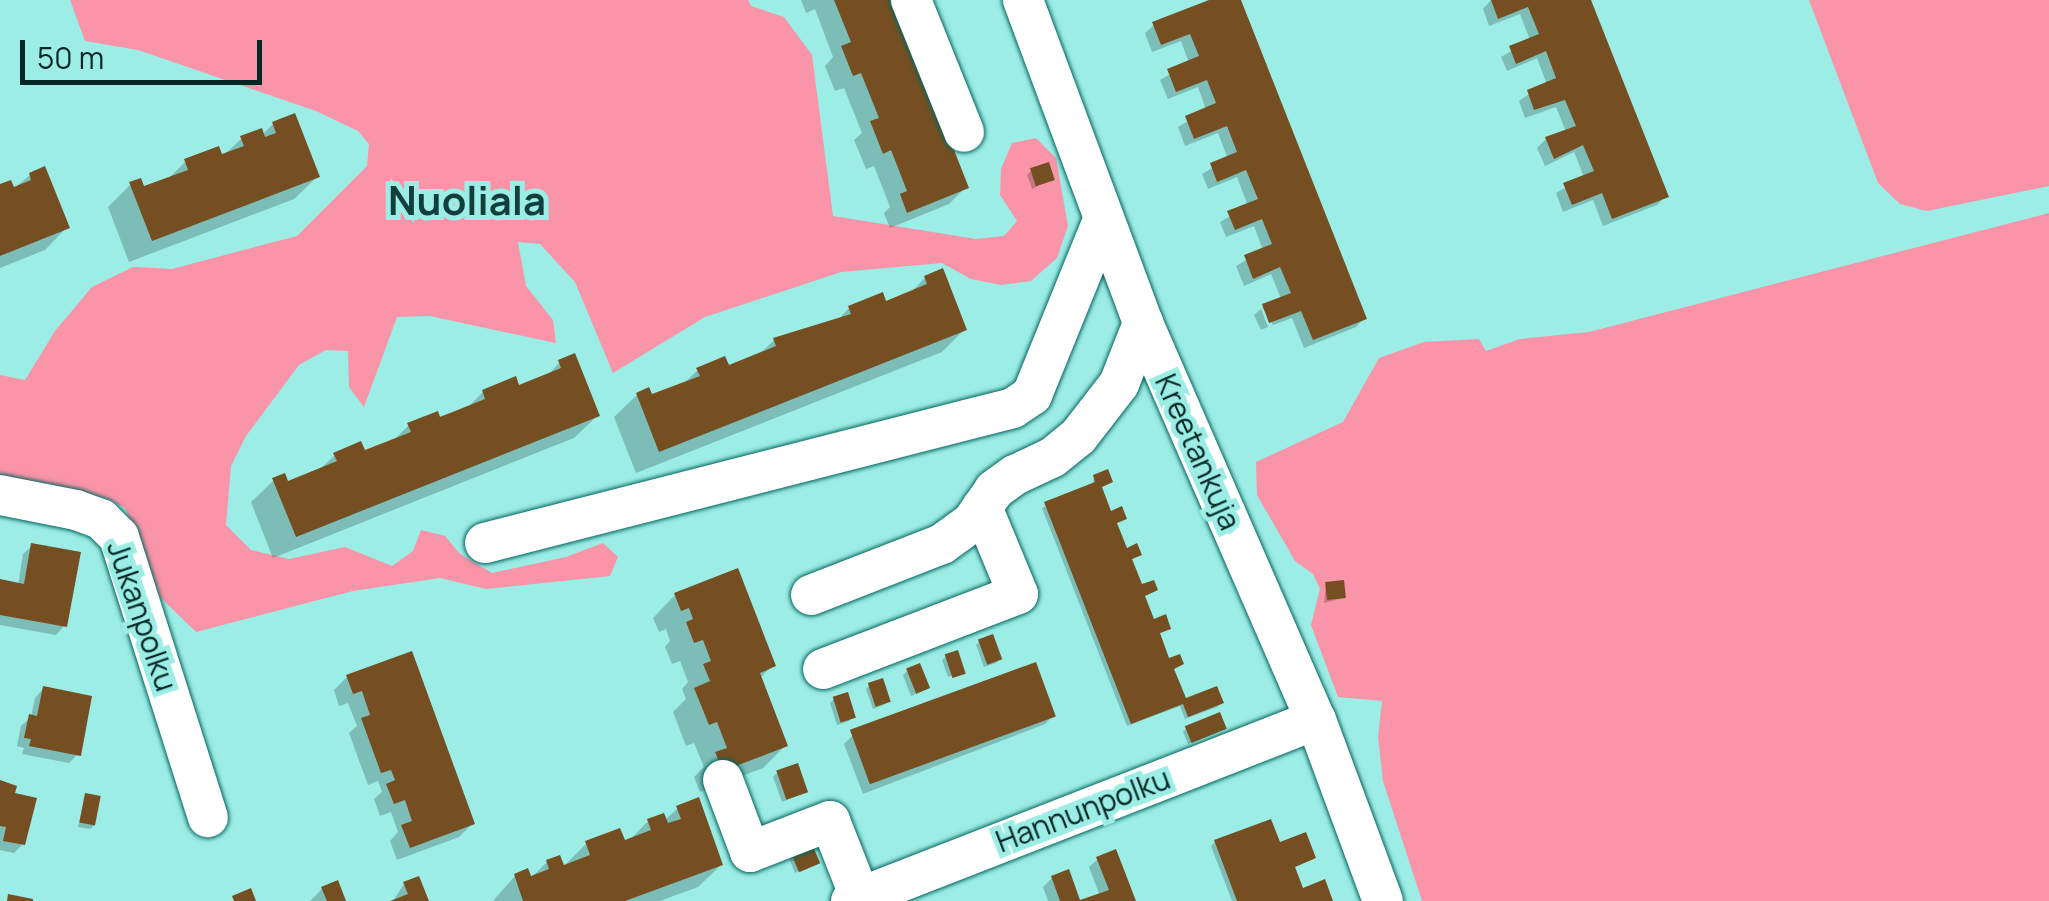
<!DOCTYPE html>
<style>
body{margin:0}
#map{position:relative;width:2049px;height:901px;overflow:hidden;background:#9cede5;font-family:Manrope,sans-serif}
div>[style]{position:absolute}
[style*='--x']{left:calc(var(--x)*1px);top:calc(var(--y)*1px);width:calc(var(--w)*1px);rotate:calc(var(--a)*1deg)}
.green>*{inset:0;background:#fa94a8}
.shadow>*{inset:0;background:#0003}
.building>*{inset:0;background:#754f21;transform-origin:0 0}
.roads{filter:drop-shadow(0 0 2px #00655f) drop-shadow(0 0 2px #00655f)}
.minor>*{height:40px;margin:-20px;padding:0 20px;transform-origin:20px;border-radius:20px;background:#fff}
span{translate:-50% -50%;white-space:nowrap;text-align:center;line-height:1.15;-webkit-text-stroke:10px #9cede5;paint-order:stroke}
.street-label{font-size:30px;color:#022623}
.district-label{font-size:40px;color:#123e3b;font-weight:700}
.scale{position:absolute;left:20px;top:40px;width:242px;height:45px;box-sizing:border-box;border:5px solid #022623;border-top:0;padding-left:12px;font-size:30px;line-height:35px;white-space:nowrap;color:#022623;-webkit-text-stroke:8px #9cede5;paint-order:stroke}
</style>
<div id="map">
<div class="green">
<div style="clip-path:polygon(70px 0,748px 0,751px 6px,784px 17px,812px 55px,833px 216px,976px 239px,1004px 236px,1017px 221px,1000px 195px,1001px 169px,1012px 143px,1036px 138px,1056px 158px,1068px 226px,1057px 258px,1031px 281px,1001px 285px,971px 279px,942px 263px,841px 272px,705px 317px,613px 373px,575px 282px,540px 244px,518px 242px,526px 286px,553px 320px,556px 343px,430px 316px,397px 317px,364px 407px,349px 387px,348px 351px,326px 350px,299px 365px,246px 436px,231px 466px,226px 525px,251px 550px,289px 559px,345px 547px,392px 566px,413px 551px,421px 530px,445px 536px,460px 554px,492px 573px,566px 557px,603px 543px,618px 557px,610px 576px,486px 589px,440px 578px,353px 591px,196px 632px,160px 597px,125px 508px,106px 498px,0 477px,0 375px,25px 380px,55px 331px,92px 287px,133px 267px,172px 269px,297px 236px,367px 166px,369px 144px,358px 131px,316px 111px,138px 50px,85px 41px)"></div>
<div style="clip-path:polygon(1809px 0,2049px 0,2049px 186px,1927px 211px,1900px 204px,1878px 183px)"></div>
<div style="clip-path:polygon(2049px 213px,2049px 901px,1422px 901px,1383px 781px,1378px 737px,1382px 701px,1338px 697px,1311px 625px,1320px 589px,1313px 574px,1295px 561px,1257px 495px,1256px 462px,1343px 422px,1379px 358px,1424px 342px,1479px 339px,1486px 351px,1520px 339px,1589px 332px)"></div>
</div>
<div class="shadow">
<div style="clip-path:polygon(801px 0,893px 0,966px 187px,949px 204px,890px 228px,884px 213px,890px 207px,874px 166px,866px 169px,854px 140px,862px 133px,844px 88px,835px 91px,825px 66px,833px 57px,815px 9px,806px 13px)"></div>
<div style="clip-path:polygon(1216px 0,1239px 0,1364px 318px,1356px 327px,1304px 348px,1292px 318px,1273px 325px,1262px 307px,1281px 299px,1271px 274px,1244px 286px,1236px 266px,1263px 250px,1254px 226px,1226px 237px,1220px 222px,1248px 206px,1237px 177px,1208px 189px,1202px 174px,1228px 159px,1218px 133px,1185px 146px,1178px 127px,1206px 110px,1198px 87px,1168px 99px,1160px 80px,1189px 63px,1181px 41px,1152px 52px,1145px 33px,1154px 25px)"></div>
<div style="clip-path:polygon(1491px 0,1588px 0,1666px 196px,1657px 205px,1603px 226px,1593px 200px,1563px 212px,1556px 193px,1584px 177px,1574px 152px,1545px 166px,1537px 148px,1546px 139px,1566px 132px,1556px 107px,1525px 118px,1519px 101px,1546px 82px,1537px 58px,1507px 71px,1501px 57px,1530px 40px,1520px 14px,1489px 26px,1483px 9px)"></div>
<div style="clip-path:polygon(273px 124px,317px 177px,294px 199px,129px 262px,108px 207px,131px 184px,143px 189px,166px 181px,185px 162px,221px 158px,242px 138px,262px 135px)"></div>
<div style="clip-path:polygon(1031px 171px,1052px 179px,1032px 189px,1027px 175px)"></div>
<div style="clip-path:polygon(30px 175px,67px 227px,45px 250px,0 268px,0 187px,12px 190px)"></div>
<div style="clip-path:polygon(925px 278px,964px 330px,942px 352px,636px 473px,614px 417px,637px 395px,650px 398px,682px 385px,698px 370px,727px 368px,758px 356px,774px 340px,835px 323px,849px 308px,884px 304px,909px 294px)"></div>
<div style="clip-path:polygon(1261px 309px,1268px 327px,1261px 330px,1254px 315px)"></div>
<div style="clip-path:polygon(560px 362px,597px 416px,574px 438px,273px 558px,251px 502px,274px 480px,286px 484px,318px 471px,335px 455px,363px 453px,392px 442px,409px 425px,466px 409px,483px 392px,518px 388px,545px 378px)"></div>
<div style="clip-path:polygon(1094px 477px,1110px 482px,1100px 488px,1110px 514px,1124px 518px,1115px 524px,1125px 551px,1139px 555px,1130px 561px,1140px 588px,1155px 590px,1143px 597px,1152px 622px,1168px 628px,1158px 635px,1168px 661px,1181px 664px,1172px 670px,1184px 701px,1221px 703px,1217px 707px,1185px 719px,1180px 706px,1127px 726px,1042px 508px,1092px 486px)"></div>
<div style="clip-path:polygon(32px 546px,64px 626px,56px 635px,0 625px,0 582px,18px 585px,23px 554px)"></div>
<div style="clip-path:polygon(1326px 584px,1343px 598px,1324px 603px)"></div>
<div style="clip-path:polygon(675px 595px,773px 665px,759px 679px,785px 746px,763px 768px,700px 792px,694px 777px,704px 767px,694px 743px,686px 746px,673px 712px,686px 699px,682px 689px,688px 682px,680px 661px,672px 664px,665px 647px,670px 641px,666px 629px,659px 632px,653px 618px)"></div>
<div style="clip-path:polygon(980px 641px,1000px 659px,996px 663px,984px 667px,976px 645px)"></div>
<div style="clip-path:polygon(411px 654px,472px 824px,459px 837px,397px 860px,390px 841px,398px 832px,391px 812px,380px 816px,374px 799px,382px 792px,378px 781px,368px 785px,349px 733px,357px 726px,348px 703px,339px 706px,334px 690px,347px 677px)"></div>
<div style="clip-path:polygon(946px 656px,962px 673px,948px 677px,942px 660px)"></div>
<div style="clip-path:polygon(907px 671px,927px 688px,923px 691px,911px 696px,903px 675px)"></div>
<div style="clip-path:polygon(870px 685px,888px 701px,884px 705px,873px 709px,866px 689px)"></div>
<div style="clip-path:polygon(43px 689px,78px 754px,69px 763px,22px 754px,24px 748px,17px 746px,21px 726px,31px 717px,35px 698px)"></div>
<div style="clip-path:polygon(834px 699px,853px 717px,849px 721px,837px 725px,830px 703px)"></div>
<div style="clip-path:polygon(1054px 715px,1045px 724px,863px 794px,844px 744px,853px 735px)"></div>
<div style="clip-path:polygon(1187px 728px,1224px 728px,1188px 744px,1183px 732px)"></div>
<div style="clip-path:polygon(777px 773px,805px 792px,782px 802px,773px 777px)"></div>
<div style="clip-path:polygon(0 786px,23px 844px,14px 853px,0 850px)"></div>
<div style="clip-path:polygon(86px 796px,94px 825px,90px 829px,78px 827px)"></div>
<div style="clip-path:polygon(678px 808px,721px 865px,698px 887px,660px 901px,493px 901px,515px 876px,529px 880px,547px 862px,562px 868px,587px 843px,628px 842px,648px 821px,664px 821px)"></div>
<div style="clip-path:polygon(1215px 842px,1278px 845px,1313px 858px,1293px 868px,1301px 891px,1330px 901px,1232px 901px,1211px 846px)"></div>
<div style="clip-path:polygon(793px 855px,817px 862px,795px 873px,789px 858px)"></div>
<div style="clip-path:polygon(1098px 859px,1134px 901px,1085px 901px,1100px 896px,1089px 867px)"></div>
<div style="clip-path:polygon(1052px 878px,1078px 901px,1048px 901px,1043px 887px)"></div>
<div style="clip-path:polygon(404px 884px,427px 901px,393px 901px)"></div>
<div style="clip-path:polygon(322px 889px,343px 901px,310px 901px)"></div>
</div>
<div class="building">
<div style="clip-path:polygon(834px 0,895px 0,969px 188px,907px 213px,900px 194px,907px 191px,891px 150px,883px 154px,870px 121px,879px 118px,861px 73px,853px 76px,841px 46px,851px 42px)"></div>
<div style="clip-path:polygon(1209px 0,1241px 0,1367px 319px,1313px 340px,1301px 311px,1269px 323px,1262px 304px,1291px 293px,1280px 267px,1253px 279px,1244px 255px,1272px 244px,1262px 219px,1235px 230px,1227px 211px,1258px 199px,1246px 170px,1217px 182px,1210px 163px,1237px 152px,1227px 126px,1194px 139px,1185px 116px,1216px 103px,1207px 80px,1176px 92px,1167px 69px,1199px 56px,1190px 34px,1161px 45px,1152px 22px)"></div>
<div style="clip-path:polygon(1491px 0,1591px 0,1669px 197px,1612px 219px,1602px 193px,1572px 205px,1563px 183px,1594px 171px,1583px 145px,1554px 159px,1545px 137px,1576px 126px,1565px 100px,1534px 110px,1527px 90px,1556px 78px,1546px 51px,1516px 64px,1509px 46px,1539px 34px,1528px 7px,1498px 19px)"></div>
<div style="clip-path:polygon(295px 113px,320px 177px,152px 241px,129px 182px,141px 178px,144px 186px,188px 170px,184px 159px,219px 146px,222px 154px,244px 146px,240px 136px,262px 128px,265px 137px,276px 133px,272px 122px)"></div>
<div style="left:1049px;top:162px;width:19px;height:20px;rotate:72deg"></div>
<div style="clip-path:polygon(45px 166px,70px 228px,0 256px,0 184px,11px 180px,14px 187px,31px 180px,29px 173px)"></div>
<div style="clip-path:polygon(943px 268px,967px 330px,659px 452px,636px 393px,649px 387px,652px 394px,700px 376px,696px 368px,725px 356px,729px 365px,776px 346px,773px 338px,851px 314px,848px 306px,883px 292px,886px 301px,927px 284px,924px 276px)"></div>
<div style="clip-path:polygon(575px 353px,600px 416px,296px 537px,272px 478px,285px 473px,288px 481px,337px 461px,333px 453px,361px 441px,365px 450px,411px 432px,407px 423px,438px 411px,440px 417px,485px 399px,482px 390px,516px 376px,519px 385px,561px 368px,558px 360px)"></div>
<div style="clip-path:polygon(1108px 469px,1113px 482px,1102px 487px,1111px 511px,1122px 506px,1127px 519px,1117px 523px,1127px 548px,1137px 543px,1142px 555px,1132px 559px,1142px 584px,1154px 580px,1158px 590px,1145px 596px,1154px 619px,1166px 614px,1171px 629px,1160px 633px,1169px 658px,1180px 654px,1184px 664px,1174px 669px,1186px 698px,1217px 686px,1224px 703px,1188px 717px,1183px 704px,1131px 724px,1044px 502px,1095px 482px,1093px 475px)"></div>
<div style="clip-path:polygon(31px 543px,81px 552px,67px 627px,0 615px,0 579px,24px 584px)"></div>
<div style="clip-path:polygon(738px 568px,776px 666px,760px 673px,788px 746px,723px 771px,715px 752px,727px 748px,717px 722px,709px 725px,694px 688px,710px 681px,703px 664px,711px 661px,703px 640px,694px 643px,686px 622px,693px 619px,689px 608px,681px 611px,674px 593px)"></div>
<div style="left:1344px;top:580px;width:18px;height:19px;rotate:84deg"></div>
<div style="left:993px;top:634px;width:27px;height:16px;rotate:70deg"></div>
<div style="left:958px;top:650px;width:25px;height:14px;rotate:72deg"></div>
<div style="clip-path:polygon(412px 651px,475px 824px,410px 848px,401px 825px,412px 821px,405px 800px,394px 804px,386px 784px,395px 780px,391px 770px,381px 773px,361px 718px,370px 715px,362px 691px,353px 694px,346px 675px)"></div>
<div style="left:1036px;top:662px;width:58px;height:198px;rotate:70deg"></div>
<div style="left:920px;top:663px;width:27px;height:15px;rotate:68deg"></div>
<div style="left:883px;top:678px;width:25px;height:16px;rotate:72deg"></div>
<div style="clip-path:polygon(43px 686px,92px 696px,81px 756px,29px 746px,31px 739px,24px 738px,29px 714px,37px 716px)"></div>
<div style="left:848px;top:692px;width:27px;height:16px;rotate:73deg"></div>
<div style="left:1220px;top:712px;width:18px;height:38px;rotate:68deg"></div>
<div style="left:798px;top:763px;width:31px;height:23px;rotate:71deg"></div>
<div style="clip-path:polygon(0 780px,17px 786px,15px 793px,37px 798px,25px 845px,3px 841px,6px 827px,0 826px)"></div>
<div style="left:85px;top:793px;width:16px;height:30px;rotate:11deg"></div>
<div style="clip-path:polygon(699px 797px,723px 865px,625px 901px,523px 901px,514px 874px,528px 868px,531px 876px,549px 869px,546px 860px,560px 855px,564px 865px,590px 855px,585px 841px,620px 828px,625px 840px,651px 830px,647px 819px,664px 813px,668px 823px,681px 819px,676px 806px)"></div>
<div style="clip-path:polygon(1271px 819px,1280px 842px,1306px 832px,1316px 858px,1295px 867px,1303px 888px,1325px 879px,1333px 901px,1237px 901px,1214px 840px)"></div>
<div style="left:812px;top:844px;width:21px;height:23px;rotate:67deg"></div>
<div style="clip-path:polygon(1116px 849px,1136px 901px,1060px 901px,1051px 876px,1069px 869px,1080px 900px,1109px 890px,1096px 857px)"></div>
<div style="clip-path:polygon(419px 876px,429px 901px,390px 901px,408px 894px,403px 882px)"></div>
<div style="clip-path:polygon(338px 880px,346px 901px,327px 901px,321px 887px)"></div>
<div style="clip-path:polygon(251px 888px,256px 901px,234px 901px,232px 896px)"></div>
<div style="clip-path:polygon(8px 894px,33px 899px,33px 901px,7px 901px)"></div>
</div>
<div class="roads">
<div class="minor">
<div style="--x:911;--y:0;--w:142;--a:68.1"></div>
<div style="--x:1023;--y:0;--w:345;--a:69.6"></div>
<div style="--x:1143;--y:323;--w:433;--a:66.5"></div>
<div style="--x:1316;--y:720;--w:193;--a:69.7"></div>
<div style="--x:0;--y:495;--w:77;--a:11.2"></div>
<div style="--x:76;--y:510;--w:27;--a:20"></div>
<div style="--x:101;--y:519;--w:25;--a:45"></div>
<div style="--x:119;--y:537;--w:294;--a:72.4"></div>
<div style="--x:485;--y:543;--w:545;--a:-14.34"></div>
<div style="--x:1013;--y:408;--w:23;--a:-34"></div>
<div style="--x:1032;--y:395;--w:189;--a:-67.9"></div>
<div style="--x:811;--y:595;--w:141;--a:-21.3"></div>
<div style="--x:942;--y:544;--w:37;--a:-36"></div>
<div style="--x:972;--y:522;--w:39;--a:-55"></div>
<div style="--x:994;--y:490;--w:26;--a:-36"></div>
<div style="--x:1015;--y:475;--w:42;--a:-25.3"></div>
<div style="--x:1053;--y:457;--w:32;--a:-39"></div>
<div style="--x:1078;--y:437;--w:67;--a:-52.3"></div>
<div style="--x:1119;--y:384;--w:66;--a:-68.5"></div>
<div style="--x:823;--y:669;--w:209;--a:-21"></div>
<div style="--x:1018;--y:594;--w:94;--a:-112.5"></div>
<div style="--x:723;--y:780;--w:77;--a:69.4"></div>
<div style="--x:750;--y:852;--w:86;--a:-21.2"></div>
<div style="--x:830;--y:821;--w:82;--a:68.5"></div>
<div style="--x:851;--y:901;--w:499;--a:-21.3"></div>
</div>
</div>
<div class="street-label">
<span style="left:1198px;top:452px;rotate:66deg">Kreetankuja</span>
<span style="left:142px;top:616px;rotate:71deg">Jukanpolku</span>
<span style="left:1083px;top:810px;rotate:-21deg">Hannunpolku</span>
</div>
<div class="district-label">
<span style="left:467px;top:200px">Nuoliala</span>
</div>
<div class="scale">50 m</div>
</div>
